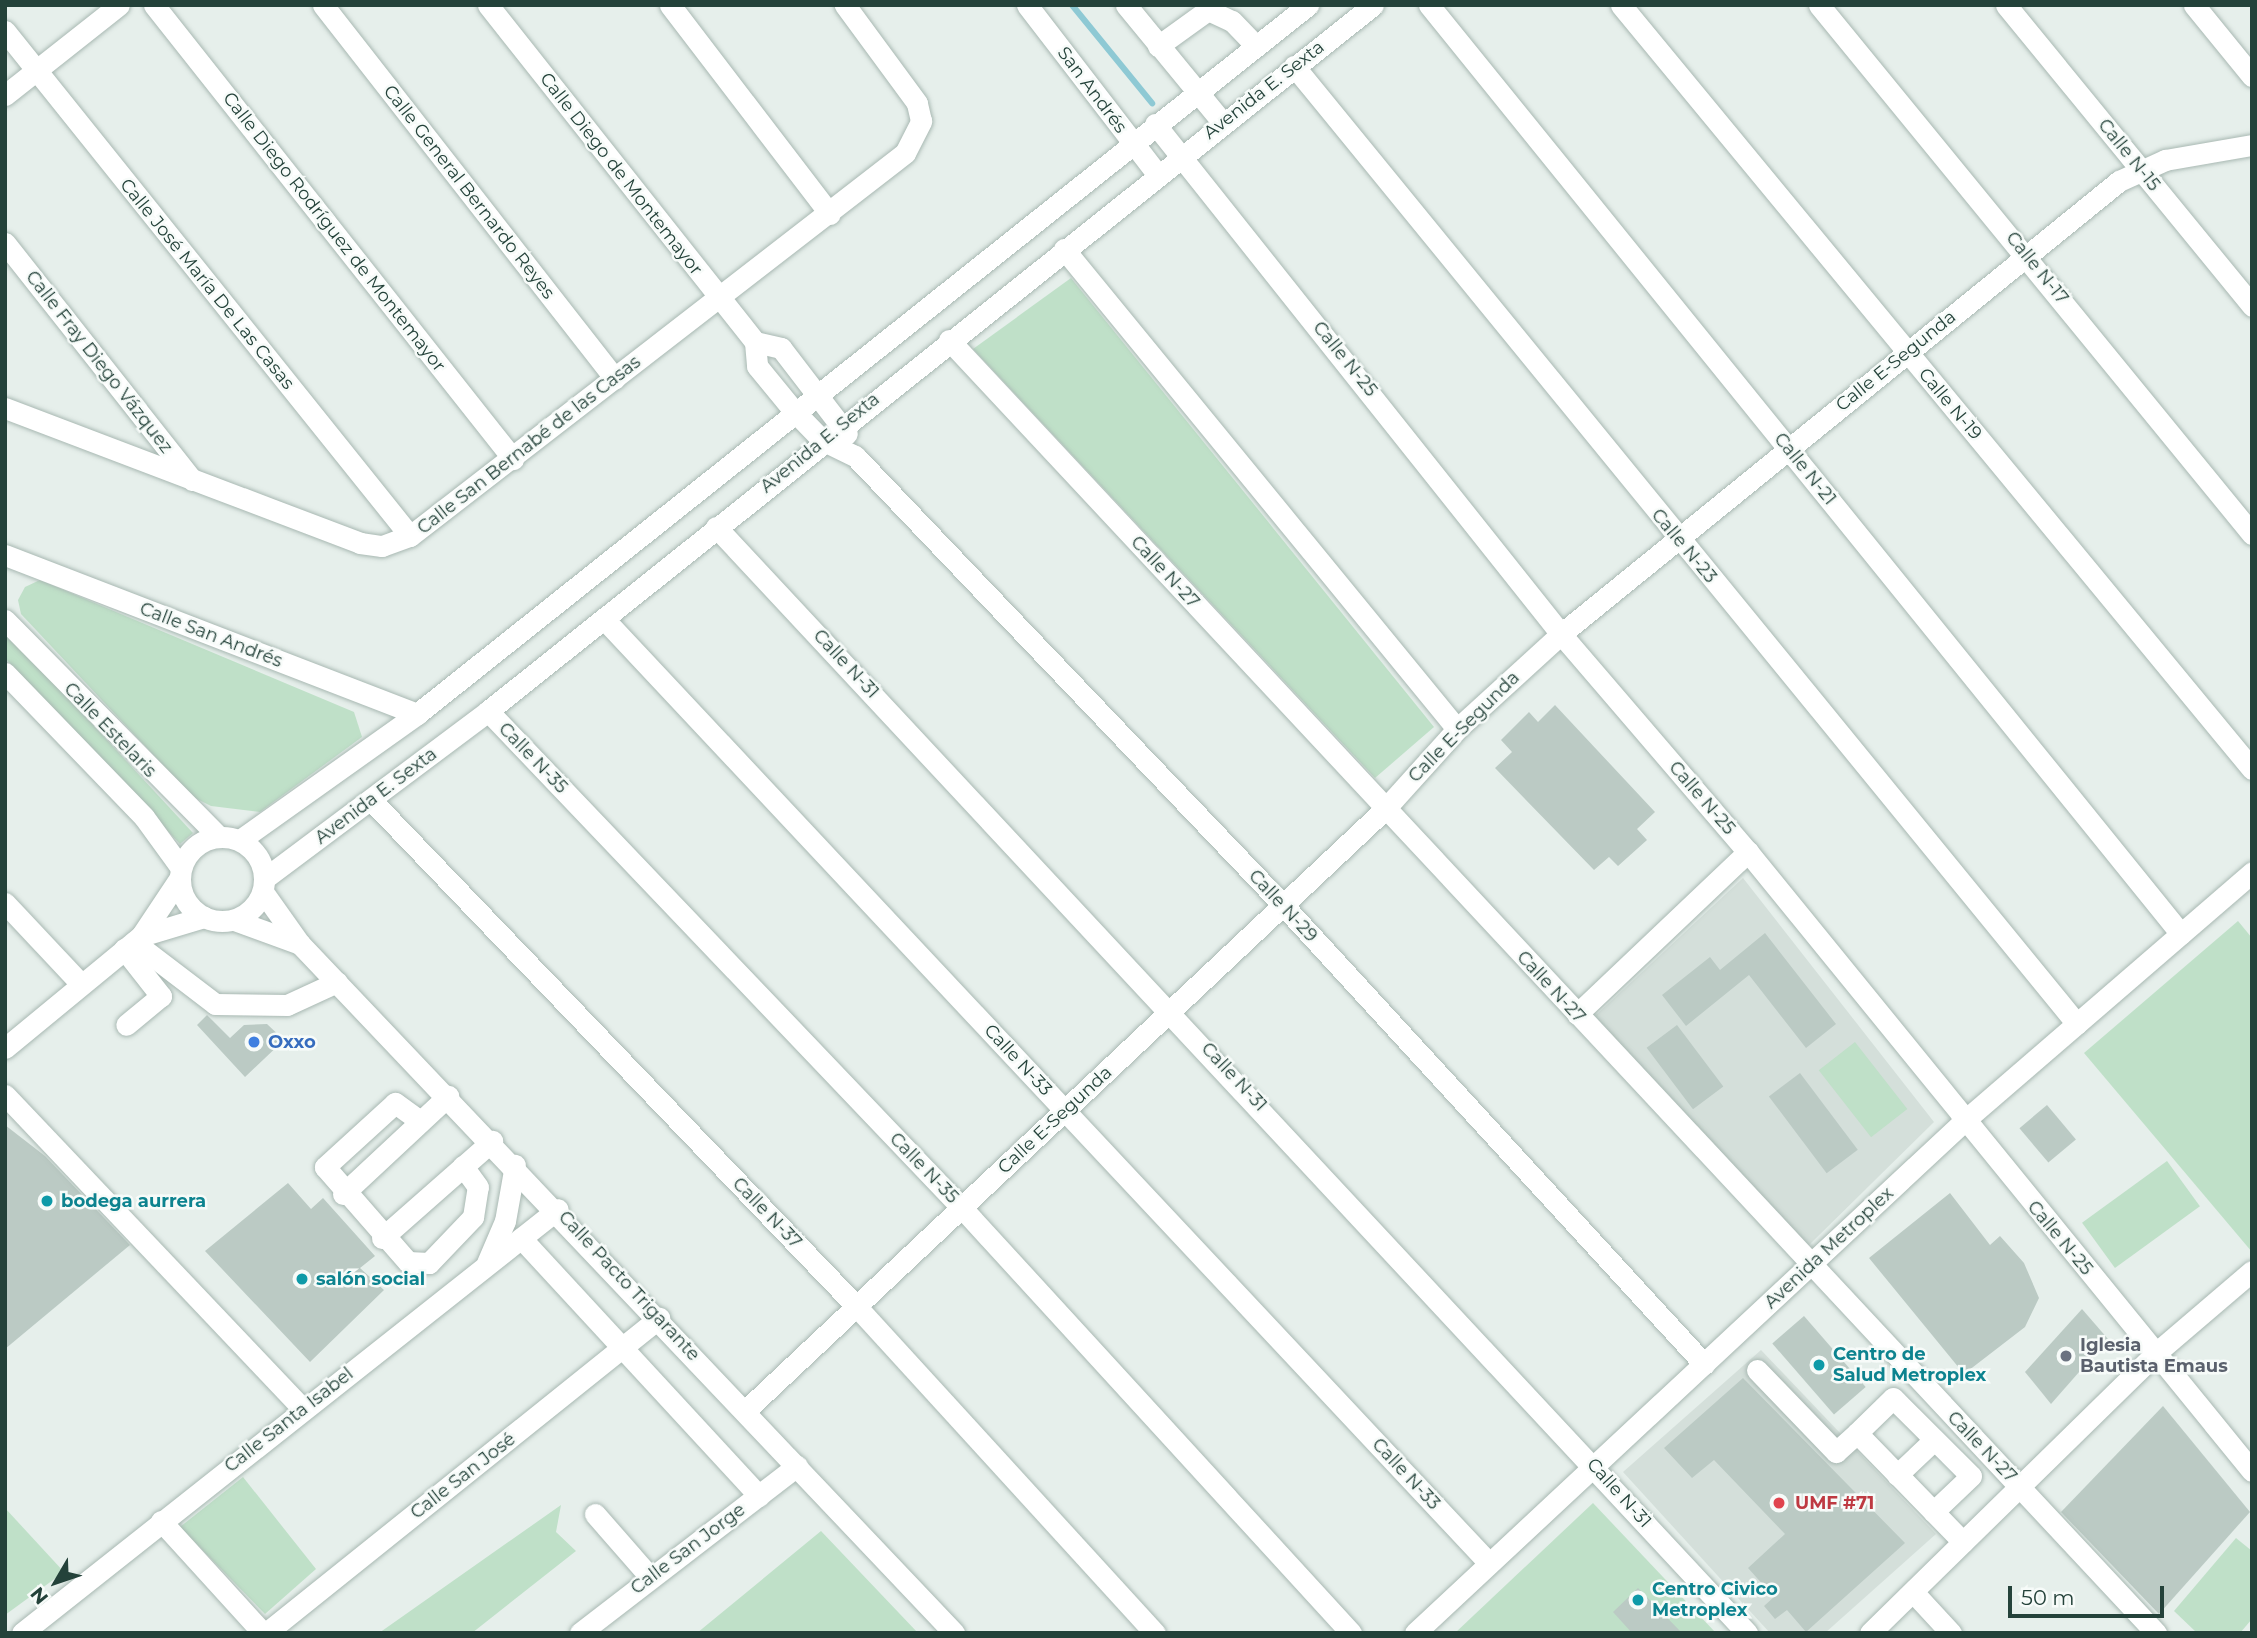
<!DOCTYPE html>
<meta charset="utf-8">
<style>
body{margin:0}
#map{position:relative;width:2257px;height:1638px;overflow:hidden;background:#e6efeb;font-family:Montserrat,sans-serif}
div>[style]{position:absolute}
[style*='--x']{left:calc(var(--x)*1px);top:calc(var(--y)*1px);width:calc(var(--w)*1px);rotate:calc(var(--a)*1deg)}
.built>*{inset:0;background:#d4dfda}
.green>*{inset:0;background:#bfe0c8;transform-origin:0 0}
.stream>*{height:6px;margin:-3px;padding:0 3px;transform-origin:3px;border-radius:3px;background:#8ec9d4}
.building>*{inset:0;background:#bbcac4;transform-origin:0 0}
.roads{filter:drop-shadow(0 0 2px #a8b8b2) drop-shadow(0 0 2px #a8b8b2)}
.minor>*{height:21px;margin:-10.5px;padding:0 10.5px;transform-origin:10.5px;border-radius:10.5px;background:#fff}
.minor>.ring{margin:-10.5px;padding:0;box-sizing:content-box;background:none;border:21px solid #fff;border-radius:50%}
.dots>*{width:19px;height:19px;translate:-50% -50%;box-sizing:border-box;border:4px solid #f7fbf9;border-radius:50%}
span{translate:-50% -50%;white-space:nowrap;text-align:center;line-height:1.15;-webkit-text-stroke:5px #f7fbf9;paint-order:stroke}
.street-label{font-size:18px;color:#24423a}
.shop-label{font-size:18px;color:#366cbe;font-weight:700}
.left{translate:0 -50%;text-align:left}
.culture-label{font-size:18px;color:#0d838f;font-weight:700}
.worship-label{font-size:18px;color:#5b616d;font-weight:700}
.health-label{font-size:18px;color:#be3a42;font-weight:700}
.frame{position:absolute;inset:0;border:7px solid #24423a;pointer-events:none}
.north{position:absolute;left:21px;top:1547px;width:70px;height:70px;-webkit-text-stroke:5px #f7fbf9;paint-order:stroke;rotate:231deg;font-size:19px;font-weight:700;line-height:28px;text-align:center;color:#24423a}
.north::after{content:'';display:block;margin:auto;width:24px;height:32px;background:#24423a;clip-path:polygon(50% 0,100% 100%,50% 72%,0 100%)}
.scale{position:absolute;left:2008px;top:1586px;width:156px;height:32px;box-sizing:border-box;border:4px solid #24423a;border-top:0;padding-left:9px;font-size:21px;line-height:24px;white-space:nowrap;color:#24423a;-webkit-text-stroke:5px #f7fbf9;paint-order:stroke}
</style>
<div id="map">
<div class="built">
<div style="clip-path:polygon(1743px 878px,1934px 1122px,1806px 1248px,1595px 1016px)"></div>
<div style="clip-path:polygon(1761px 1350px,1936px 1534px,1825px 1633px,1770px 1633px,1623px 1472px)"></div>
</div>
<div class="green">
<div style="clip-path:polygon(1071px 278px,1434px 727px,1375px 778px,973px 349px)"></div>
<div style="clip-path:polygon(40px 580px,354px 712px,362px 737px,260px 812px,211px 806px,193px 797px,21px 614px,18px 600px,25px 587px)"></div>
<div style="clip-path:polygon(5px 630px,193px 833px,180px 844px,5px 658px)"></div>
<div style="clip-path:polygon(2238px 921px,2252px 938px,2252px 1252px,2084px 1053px)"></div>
<div style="left:1855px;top:1042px;width:85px;height:46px;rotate:52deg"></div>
<div style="left:2167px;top:1161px;width:56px;height:105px;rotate:54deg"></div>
<div style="clip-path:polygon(243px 1477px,316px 1569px,265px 1614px,180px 1527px)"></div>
<div style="clip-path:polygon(1593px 1503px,1716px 1633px,1455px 1633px)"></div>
<div style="clip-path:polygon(561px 1505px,556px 1532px,576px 1551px,472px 1633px,379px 1633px)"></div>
<div style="clip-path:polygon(5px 1508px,64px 1572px,5px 1615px)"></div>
<div style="clip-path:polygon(821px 1531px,918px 1633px,696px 1633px,697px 1633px)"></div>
<div style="clip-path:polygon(2236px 1538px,2252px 1551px,2252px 1619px,2240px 1633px,2197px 1633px,2174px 1611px)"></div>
</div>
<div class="stream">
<div style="--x:1072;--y:5;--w:127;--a:50.8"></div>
</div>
<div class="building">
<div style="clip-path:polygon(1555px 705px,1655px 812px,1637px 829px,1647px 840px,1618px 866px,1609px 857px,1594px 870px,1495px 768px,1512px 752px,1501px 740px,1529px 712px,1538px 722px)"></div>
<div style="clip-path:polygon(1765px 933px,1836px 1024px,1806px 1048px,1749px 975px,1686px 1026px,1662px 995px,1710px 957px,1720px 970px)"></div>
<div style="clip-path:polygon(207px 1015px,230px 1038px,244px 1025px,267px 1024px,284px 1040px,245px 1077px,197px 1025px)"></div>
<div style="left:1677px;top:1025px;width:77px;height:38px;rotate:53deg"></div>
<div style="left:1800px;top:1073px;width:96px;height:39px;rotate:53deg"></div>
<div style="left:2047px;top:1105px;width:45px;height:36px;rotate:50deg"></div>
<div style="clip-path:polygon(5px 1125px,45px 1156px,130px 1245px,5px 1349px)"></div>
<div style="clip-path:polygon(288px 1183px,311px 1209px,323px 1198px,375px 1256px,360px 1268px,384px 1290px,310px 1362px,205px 1251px)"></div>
<div style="clip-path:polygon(1950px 1193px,1990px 1245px,2000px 1236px,2024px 1263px,2039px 1298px,2025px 1327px,1964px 1374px,1869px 1258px)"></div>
<div style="clip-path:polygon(2082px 1309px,2108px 1339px,2051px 1404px,2025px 1372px)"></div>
<div style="left:1804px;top:1316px;width:94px;height:42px;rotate:49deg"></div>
<div style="clip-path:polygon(1743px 1378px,1905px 1543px,1806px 1632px,1787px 1610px,1775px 1619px,1764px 1606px,1774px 1597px,1748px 1568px,1785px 1534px,1714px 1460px,1692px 1478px,1664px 1448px)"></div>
<div style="clip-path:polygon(2163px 1406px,2250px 1512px,2159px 1614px,2061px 1512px)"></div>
<div style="clip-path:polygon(1638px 1588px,1682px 1633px,1632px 1633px,1613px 1612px)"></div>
</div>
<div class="roads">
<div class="minor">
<div style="--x:154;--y:5;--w:579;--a:51.66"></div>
<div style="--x:323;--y:5;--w:474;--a:52"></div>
<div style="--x:488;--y:5;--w:430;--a:51.6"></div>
<div style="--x:755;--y:342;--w:24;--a:85"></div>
<div style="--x:757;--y:366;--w:58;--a:50.6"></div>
<div style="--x:794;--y:411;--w:40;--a:46"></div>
<div style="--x:822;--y:440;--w:37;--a:26"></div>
<div style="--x:855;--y:456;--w:620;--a:46.37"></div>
<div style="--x:1283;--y:905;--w:623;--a:47.47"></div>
<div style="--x:670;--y:5;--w:263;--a:52.6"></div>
<div style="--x:1027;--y:5;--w:213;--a:52.4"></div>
<div style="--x:1126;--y:5;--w:151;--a:50.6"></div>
<div style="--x:1429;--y:5;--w:1195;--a:51.01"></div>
<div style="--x:1621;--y:5;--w:991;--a:50.45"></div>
<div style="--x:1819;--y:5;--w:684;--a:50.7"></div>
<div style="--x:2006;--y:5;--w:389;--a:50.7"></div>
<div style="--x:2194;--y:5;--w:92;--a:50.8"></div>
<div style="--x:5;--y:31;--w:647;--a:51.27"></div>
<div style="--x:1158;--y:46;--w:62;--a:-35.8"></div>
<div style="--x:1208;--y:10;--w:26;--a:25"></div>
<div style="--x:1232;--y:21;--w:35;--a:46"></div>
<div style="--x:1294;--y:66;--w:1237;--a:50.74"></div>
<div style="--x:5;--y:95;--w:145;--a:-38.3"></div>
<div style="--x:1155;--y:124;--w:652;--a:51.48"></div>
<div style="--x:1561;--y:634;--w:287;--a:49.4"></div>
<div style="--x:1748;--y:852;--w:798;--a:50.85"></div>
<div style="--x:5;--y:243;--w:302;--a:51.7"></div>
<div style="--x:1064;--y:249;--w:620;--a:50.69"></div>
<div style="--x:949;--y:340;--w:1769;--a:46.97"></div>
<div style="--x:755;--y:342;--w:27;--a:13"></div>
<div style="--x:781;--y:348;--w:108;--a:52.5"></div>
<div style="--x:5;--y:408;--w:380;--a:20.8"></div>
<div style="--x:360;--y:543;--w:22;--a:8"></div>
<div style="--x:382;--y:546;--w:30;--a:-20"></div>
<div style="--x:410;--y:536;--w:626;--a:-37.73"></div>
<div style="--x:905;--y:153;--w:36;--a:-63"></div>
<div style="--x:921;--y:121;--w:18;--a:-103"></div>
<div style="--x:917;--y:103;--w:122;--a:-126.3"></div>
<div style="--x:716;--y:527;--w:1512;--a:47.01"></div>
<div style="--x:5;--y:555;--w:442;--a:21.1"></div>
<div style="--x:604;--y:619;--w:1294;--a:46.85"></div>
<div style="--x:5;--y:620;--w:303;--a:45.4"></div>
<div style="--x:5;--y:673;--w:200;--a:46"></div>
<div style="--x:144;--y:817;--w:63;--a:54"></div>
<div style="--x:488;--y:711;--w:687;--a:46.36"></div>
<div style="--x:962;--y:1208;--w:576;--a:47.53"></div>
<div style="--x:372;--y:801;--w:701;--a:46.21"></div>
<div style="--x:857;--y:1307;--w:442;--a:47.6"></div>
<div class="ring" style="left:180px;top:837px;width:63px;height:63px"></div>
<div style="--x:240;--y:840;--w:217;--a:-35.4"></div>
<div style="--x:417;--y:714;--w:1139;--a:-38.51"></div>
<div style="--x:265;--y:878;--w:279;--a:-36.8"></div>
<div style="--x:488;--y:711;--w:1132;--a:-38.58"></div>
<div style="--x:263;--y:892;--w:64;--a:54.6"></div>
<div style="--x:300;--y:944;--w:950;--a:46.49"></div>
<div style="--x:5;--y:903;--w:111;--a:46.8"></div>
<div style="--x:234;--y:920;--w:70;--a:20"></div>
<div style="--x:141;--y:936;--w:66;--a:-16.8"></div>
<div style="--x:134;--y:942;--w:102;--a:37.4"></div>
<div style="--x:215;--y:1004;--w:72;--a:0.8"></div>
<div style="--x:287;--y:1005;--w:55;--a:-24.7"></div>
<div style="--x:124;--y:949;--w:60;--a:51.8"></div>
<div style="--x:161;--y:996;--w:45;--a:140.4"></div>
<div style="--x:1577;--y:1014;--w:236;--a:-43.5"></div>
<div style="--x:5;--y:1048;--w:176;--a:-39.5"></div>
<div style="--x:141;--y:936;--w:69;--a:-56.3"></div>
<div style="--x:5;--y:1095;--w:433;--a:46.5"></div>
<div style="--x:420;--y:1121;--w:31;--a:-144"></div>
<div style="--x:395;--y:1103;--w:95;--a:137.6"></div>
<div style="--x:325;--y:1167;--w:126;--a:48.9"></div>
<div style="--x:408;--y:1262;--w:21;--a:3"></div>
<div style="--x:429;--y:1263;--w:64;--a:-46.3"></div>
<div style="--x:473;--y:1217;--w:30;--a:-81"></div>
<div style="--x:478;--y:1187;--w:26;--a:-126"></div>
<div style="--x:343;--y:1194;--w:144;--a:-43"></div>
<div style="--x:382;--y:1238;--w:147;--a:-41.4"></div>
<div style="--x:521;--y:1238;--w:351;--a:47.3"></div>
<div style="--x:487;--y:1263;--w:46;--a:-66.8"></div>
<div style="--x:505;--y:1221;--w:57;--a:-79.9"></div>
<div style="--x:1757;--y:1370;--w:114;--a:46.1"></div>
<div style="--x:1836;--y:1452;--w:28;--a:-42"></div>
<div style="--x:1857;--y:1433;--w:152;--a:45.8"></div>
<div style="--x:745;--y:1411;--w:879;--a:-43.25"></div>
<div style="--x:1385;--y:809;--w:108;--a:-48"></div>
<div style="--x:1457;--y:729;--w:141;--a:-42.4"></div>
<div style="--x:1561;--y:634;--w:719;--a:-39.07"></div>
<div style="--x:2119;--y:181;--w:51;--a:-24.5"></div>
<div style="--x:2165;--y:160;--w:88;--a:-9.8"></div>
<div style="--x:1857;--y:1433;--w:50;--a:-44.2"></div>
<div style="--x:1893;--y:1398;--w:110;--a:45"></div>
<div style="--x:1971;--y:1476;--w:52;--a:136.5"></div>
<div style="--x:1897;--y:1475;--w:51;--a:-43.4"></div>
<div style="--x:595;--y:1514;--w:84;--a:48.9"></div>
<div style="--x:161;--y:1521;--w:151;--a:47.7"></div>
<div style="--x:1913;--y:1592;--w:56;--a:47.2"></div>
<div style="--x:22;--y:1633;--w:683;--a:-38.35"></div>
<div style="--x:266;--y:1633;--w:504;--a:-38.71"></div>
<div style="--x:580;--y:1633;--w:274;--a:-37.6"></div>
<div style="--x:1415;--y:1633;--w:751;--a:-43"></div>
<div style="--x:1964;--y:1121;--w:381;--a:-40.8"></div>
<div style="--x:1870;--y:1633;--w:400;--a:-44.4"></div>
<div style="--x:2156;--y:1353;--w:126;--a:-40.5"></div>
</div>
</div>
<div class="dots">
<div style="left:254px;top:1042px;background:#3f7fe0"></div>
<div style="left:47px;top:1201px;background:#0f9aa8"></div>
<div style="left:302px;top:1279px;background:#0f9aa8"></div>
<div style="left:2066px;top:1356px;background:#6b7280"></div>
<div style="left:1819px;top:1365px;background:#0f9aa8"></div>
<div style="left:1779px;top:1503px;background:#e0444e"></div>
<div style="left:1638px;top:1600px;background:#0f9aa8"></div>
</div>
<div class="street-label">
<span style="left:1092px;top:90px;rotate:53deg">San Andrés</span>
<span style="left:1264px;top:90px;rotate:-38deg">Avenida E. Sexta</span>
<span style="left:2129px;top:155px;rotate:51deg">Calle N-15</span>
<span style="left:621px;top:174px;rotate:52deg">Calle Diego de Montemayor</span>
<span style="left:469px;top:192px;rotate:52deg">Calle General Bernardo Reyes</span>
<span style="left:334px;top:232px;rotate:52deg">Calle Diego Rodríguez de Montemayor</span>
<span style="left:2037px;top:268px;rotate:51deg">Calle N-17</span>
<span style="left:207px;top:284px;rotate:51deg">Calle José María De Las Casas</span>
<span style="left:1345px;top:359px;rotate:51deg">Calle N-25</span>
<span style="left:1896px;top:361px;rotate:-39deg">Calle E-Segunda</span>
<span style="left:99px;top:362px;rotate:52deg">Calle Fray Diego Vázquez</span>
<span style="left:1950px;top:404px;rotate:50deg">Calle N-19</span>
<span style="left:820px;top:443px;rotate:-39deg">Avenida E. Sexta</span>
<span style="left:529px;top:445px;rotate:-38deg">Calle San Bernabé de las Casas</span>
<span style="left:1805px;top:469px;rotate:51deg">Calle N-21</span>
<span style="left:1684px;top:546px;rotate:50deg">Calle N-23</span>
<span style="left:1165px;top:572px;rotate:47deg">Calle N-27</span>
<span style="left:211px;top:635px;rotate:21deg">Calle San Andrés</span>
<span style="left:846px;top:664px;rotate:47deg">Calle N-31</span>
<span style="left:1464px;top:727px;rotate:-45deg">Calle E-Segunda</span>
<span style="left:110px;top:730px;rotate:46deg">Calle Estelaris</span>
<span style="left:533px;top:758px;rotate:46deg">Calle N-35</span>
<span style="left:376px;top:796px;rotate:-37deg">Avenida E. Sexta</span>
<span style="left:1702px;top:798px;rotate:49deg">Calle N-25</span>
<span style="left:1283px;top:906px;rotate:47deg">Calle N-29</span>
<span style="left:1551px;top:987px;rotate:47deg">Calle N-27</span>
<span style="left:1018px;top:1060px;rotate:47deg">Calle N-33</span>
<span style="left:1234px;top:1077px;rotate:47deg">Calle N-31</span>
<span style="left:1055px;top:1120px;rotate:-43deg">Calle E-Segunda</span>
<span style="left:924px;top:1168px;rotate:46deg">Calle N-35</span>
<span style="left:767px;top:1213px;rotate:46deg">Calle N-37</span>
<span style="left:2060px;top:1238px;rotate:50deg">Calle N-25</span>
<span style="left:1829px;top:1248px;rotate:-43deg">Avenida Metroplex</span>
<span style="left:629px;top:1286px;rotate:47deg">Calle Pacto Trigarante</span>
<span style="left:289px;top:1420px;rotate:-38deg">Calle Santa Isabel</span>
<span style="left:1982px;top:1447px;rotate:46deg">Calle N-27</span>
<span style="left:1406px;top:1474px;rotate:47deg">Calle N-33</span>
<span style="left:463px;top:1476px;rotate:-38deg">Calle San José</span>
<span style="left:1619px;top:1493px;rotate:48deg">Calle N-31</span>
<span style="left:688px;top:1549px;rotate:-37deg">Calle San Jorge</span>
</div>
<div class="shop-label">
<span class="left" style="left:268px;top:1042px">Oxxo</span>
</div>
<div class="culture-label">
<span class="left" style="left:61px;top:1201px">bodega aurrera</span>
<span class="left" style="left:316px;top:1279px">salón social</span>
<span class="left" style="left:1833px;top:1365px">Centro de<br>Salud Metroplex</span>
<span class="left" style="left:1652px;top:1600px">Centro Civico<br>Metroplex</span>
</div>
<div class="worship-label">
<span class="left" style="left:2080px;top:1356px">Iglesia<br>Bautista Emaus</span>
</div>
<div class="health-label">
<span class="left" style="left:1795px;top:1503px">UMF #71</span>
</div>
<div class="frame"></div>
<div class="north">N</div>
<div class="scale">50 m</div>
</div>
